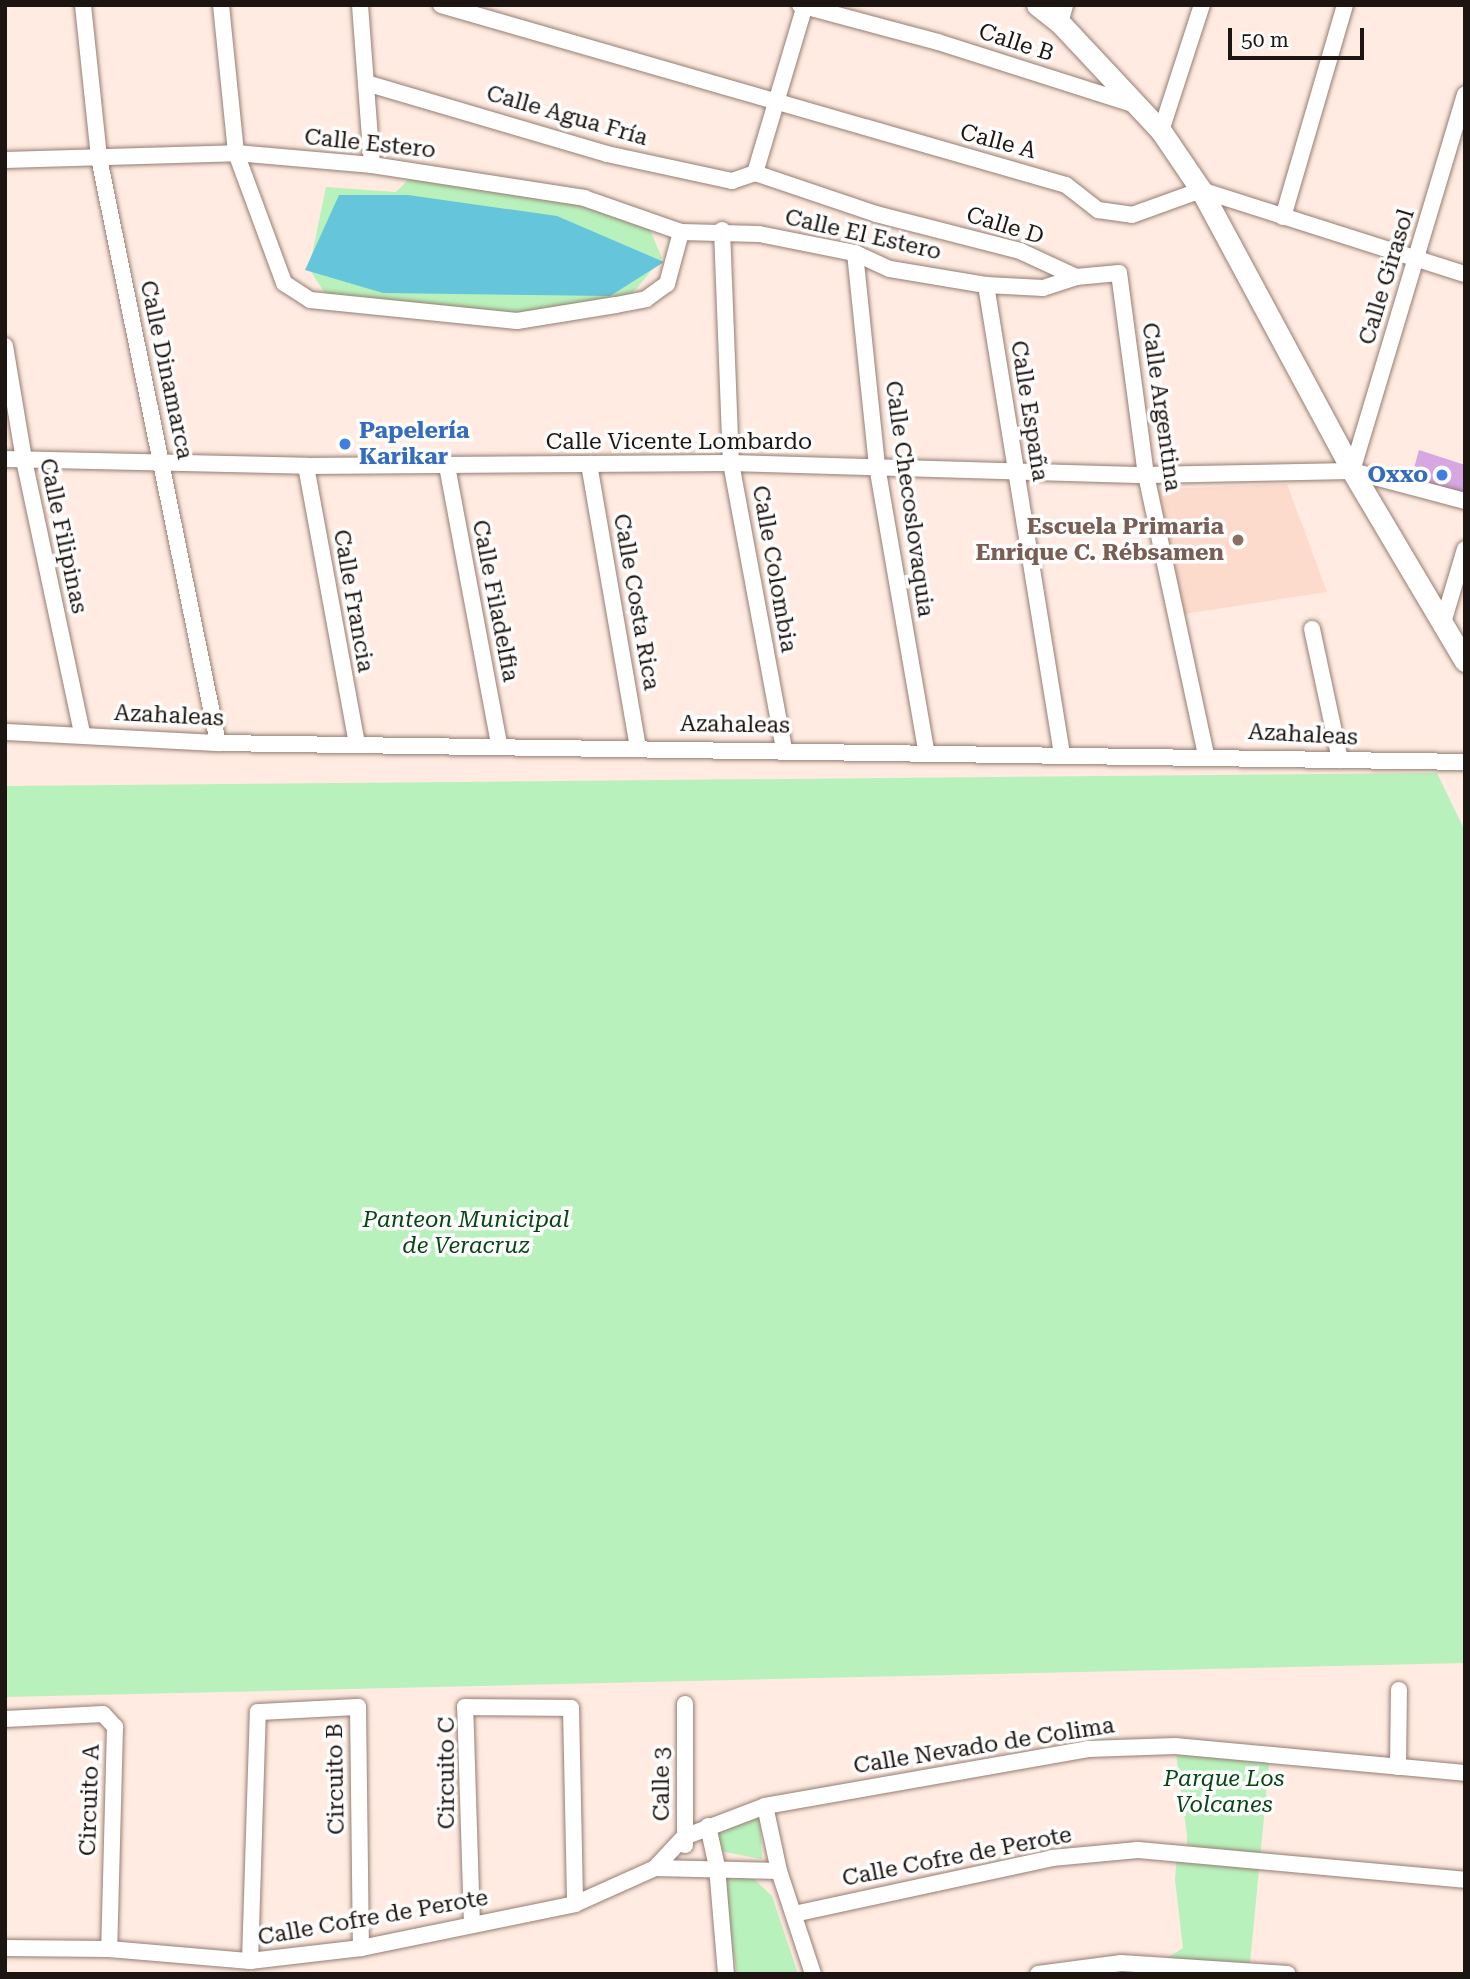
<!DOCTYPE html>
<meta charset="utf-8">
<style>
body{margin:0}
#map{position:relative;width:1470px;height:1979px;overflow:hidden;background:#ffebe1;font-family:"Roboto Serif",serif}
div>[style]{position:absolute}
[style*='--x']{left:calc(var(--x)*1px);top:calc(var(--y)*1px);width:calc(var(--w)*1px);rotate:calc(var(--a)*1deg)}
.built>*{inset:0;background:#fcdbcc}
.green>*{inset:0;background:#b9f1bc}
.water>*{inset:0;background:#65c5db}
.building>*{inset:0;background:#d6a7e1}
.roads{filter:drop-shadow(0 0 2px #957e74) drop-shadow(0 0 2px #957e74)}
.street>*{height:16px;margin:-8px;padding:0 8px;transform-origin:8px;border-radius:8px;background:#fff}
.secondary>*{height:21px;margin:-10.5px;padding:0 10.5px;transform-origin:10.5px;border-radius:10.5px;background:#fff}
.dots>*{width:19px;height:19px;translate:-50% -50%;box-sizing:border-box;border:4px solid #fdfdfd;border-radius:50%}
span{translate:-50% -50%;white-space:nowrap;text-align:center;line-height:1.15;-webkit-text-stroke:7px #fdfdfd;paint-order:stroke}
.street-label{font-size:23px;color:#1d1511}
.shop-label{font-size:23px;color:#366cbe;font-weight:700}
.left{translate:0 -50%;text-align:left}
.right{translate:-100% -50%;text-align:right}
.education-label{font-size:23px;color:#785e54;font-weight:700}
.park-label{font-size:23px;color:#074614;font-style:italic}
.frame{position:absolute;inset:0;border:7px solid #1d1511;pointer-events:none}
.scale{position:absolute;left:1228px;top:28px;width:136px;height:32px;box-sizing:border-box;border:4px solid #1d1511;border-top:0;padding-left:9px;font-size:21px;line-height:24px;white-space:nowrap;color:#1d1511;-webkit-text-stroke:5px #fdfdfd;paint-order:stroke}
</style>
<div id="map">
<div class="built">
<div style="clip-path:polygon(1287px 484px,1327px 592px,1184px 614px,1158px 489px)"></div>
</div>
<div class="green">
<div style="clip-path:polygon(415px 173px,642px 211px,662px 258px,626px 301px,575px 318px,465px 314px,327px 296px,309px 269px,326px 187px,396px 192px)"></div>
<div style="clip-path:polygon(1437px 773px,1465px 831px,1465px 1663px,5px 1697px,5px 786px)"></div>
<div style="clip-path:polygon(1175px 1746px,1270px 1754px,1249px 1974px,1142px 1974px,1183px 1948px,1175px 1880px,1177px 1851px,1187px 1851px,1187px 1835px)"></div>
<div style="clip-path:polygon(741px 1817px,760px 1817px,762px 1859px,720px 1851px,716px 1827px)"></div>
<div style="clip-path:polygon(752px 1877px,772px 1896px,798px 1974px,737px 1974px,722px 1878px)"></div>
</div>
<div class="water">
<div style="clip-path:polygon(339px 195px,408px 195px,557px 216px,664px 262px,610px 296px,383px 293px,305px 270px)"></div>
</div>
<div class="building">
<div style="clip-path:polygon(1419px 450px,1465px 465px,1465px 494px,1424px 482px,1414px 468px)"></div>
</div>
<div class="roads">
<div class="street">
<div style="--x:83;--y:5;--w:154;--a:84"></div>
<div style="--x:99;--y:158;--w:597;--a:78.5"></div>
<div style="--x:221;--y:5;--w:149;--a:84.2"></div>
<div style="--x:236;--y:153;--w:139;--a:69.7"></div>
<div style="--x:284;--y:283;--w:31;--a:33"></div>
<div style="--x:310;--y:300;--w:208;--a:5.8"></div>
<div style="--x:517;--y:321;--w:100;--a:-9.2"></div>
<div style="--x:616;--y:305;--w:31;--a:-11"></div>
<div style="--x:646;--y:299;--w:26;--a:-36"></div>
<div style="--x:667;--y:284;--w:54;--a:-74.9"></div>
<div style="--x:360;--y:5;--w:160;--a:85.7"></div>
<div style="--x:441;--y:5;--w:650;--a:16.07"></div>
<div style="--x:1066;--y:185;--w:41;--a:38"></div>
<div style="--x:1098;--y:210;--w:34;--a:8"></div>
<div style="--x:1132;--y:215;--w:73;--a:-19.9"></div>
<div style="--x:1201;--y:190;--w:277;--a:17.7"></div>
<div style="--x:800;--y:5;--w:143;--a:15"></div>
<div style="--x:938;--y:42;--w:208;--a:17.7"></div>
<div style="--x:1060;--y:23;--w:19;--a:-74"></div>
<div style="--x:366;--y:83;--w:251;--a:16.4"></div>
<div style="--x:607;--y:154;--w:128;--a:12.2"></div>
<div style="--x:732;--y:181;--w:24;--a:-19"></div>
<div style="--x:1161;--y:131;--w:133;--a:-72"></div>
<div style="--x:5;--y:160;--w:231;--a:-1.7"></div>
<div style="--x:236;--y:153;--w:137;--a:5"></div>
<div style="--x:372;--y:165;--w:215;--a:8.8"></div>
<div style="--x:584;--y:198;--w:103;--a:19.3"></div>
<div style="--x:681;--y:232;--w:78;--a:1.5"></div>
<div style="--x:759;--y:234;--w:98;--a:11.2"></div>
<div style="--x:855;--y:253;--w:38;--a:25"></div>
<div style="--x:890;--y:269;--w:97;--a:9.5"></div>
<div style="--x:986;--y:285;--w:57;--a:3"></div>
<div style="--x:1043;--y:288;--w:35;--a:-18"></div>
<div style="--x:755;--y:173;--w:128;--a:18.7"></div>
<div style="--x:876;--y:214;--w:149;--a:14.4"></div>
<div style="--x:1020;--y:251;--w:62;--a:24.9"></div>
<div style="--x:1076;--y:277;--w:43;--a:-5.3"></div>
<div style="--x:1119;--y:273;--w:204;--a:82.4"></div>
<div style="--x:1146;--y:475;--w:285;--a:77.9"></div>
<div style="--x:755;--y:173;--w:175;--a:-73.4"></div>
<div style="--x:1283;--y:217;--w:221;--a:-73.7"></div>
<div style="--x:722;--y:230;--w:233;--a:87.8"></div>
<div style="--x:731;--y:463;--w:291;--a:79.5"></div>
<div style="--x:855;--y:253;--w:214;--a:84.1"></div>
<div style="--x:877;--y:466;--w:288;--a:80.2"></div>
<div style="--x:986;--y:285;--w:473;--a:80.8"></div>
<div style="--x:5;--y:346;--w:116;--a:80.5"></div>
<div style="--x:24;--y:460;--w:280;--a:78"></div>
<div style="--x:5;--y:459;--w:301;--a:1.3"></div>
<div style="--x:306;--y:466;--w:425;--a:-0.4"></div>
<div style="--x:731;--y:463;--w:415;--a:1.7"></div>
<div style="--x:1146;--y:475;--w:206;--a:-1.1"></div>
<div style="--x:1352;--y:471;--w:117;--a:14.9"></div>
<div style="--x:589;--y:464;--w:287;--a:80.2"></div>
<div style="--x:306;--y:466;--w:283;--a:79.6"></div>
<div style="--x:447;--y:466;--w:284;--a:79.4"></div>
<div style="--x:1352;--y:471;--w:393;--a:-73.3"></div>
<div style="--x:1442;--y:626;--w:80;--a:-73.4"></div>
<div style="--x:1312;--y:629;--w:134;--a:77.9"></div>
<div style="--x:5;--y:732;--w:213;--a:3"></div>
<div style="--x:218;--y:743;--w:1247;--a:0.87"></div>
<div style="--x:685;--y:1704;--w:141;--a:90"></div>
<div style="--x:5;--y:1719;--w:98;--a:-2.9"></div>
<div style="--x:103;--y:1714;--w:18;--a:47"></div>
<div style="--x:115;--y:1727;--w:222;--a:91.5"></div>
<div style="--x:1398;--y:1767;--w:77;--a:-89.3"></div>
<div style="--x:765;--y:1806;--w:66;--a:77.8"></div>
<div style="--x:779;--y:1871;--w:108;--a:71.7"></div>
<div style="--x:708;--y:1826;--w:42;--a:77.6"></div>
<div style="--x:717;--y:1867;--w:107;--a:85.2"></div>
<div style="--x:655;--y:1868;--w:42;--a:-46.9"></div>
<div style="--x:684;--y:1837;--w:87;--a:-20.9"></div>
<div style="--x:765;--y:1806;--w:328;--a:-10"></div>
<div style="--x:1088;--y:1749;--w:87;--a:-2"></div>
<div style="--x:1175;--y:1746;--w:291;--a:5.3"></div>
<div style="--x:794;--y:1914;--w:264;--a:-12.2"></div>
<div style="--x:1052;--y:1858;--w:86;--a:-5.3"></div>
<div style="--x:1138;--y:1850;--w:328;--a:5.2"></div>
<div style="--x:472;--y:1925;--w:218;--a:-91.8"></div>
<div style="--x:465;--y:1707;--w:106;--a:0.5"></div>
<div style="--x:571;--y:1708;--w:196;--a:88.8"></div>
<div style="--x:5;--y:1948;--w:104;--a:0.6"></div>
<div style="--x:109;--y:1949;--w:142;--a:4.9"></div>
<div style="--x:250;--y:1961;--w:112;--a:-6.7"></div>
<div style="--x:361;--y:1948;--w:218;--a:-11.6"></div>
<div style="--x:575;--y:1904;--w:88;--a:-24.2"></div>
<div style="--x:655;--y:1868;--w:124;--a:1.4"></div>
<div style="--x:250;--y:1961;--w:249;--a:-88.2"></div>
<div style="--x:258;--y:1712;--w:100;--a:-2.9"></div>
<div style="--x:358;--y:1707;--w:241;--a:89.3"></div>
<div style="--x:1038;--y:1974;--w:84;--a:-7.5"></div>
<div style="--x:1121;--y:1963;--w:167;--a:3.8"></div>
</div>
<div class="secondary">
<div style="--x:1037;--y:5;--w:29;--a:38"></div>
<div style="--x:1060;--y:23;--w:148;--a:46.9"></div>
<div style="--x:1161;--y:131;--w:71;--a:55.9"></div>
<div style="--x:1201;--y:190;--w:319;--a:61.7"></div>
<div style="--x:1352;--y:471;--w:221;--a:59.3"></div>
</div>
</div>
<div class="dots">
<div style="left:345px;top:444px;background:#3f7fe0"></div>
<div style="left:1442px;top:475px;background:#3f7fe0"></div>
<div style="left:1238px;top:540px;background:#8d6e63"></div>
</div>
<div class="street-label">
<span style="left:1016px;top:43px;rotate:18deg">Calle B</span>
<span style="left:567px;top:116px;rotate:16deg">Calle Agua Fría</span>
<span style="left:998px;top:142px;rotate:15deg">Calle A</span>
<span style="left:370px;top:144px;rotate:6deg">Calle Estero</span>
<span style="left:1005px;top:226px;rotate:17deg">Calle D</span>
<span style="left:863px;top:235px;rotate:13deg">Calle El Estero</span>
<span style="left:1387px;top:277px;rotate:-73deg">Calle Girasol</span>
<span style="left:166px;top:370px;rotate:78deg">Calle Dinamarca</span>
<span style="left:1161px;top:407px;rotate:82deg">Calle Argentina</span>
<span style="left:1029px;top:411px;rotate:81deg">Calle España</span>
<span style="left:679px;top:442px">Calle Vicente Lombardo</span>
<span style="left:909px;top:499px;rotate:82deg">Calle Checoslovaquia</span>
<span style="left:63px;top:536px;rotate:78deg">Calle Filipinas</span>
<span style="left:774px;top:569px;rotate:80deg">Calle Colombia</span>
<span style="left:353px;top:601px;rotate:80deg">Calle Francia</span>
<span style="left:495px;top:601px;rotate:79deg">Calle Filadelfia</span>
<span style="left:636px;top:602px;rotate:80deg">Calle Costa Rica</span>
<span style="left:169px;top:716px;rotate:3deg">Azahaleas</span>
<span style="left:735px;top:725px;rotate:1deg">Azahaleas</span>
<span style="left:1303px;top:735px;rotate:3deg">Azahaleas</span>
<span style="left:984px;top:1746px;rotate:-9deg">Calle Nevado de Colima</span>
<span style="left:447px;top:1773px;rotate:-90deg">Circuito C</span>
<span style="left:336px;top:1779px;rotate:-91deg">Circuito B</span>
<span style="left:662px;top:1784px;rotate:-90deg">Calle 3</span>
<span style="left:90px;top:1800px;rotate:-88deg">Circuito A</span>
<span style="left:957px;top:1857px;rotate:-11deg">Calle Cofre de Perote</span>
<span style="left:373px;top:1918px;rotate:-10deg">Calle Cofre de Perote</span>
</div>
<div class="shop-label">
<span class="left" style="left:359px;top:444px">Papelería<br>Karikar</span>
<span class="right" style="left:1428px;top:475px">Oxxo</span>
</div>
<div class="education-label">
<span class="right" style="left:1224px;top:540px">Escuela Primaria<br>Enrique C. Rébsamen</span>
</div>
<div class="park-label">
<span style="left:466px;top:1233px">Panteon Municipal<br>de Veracruz</span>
<span style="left:1224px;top:1792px">Parque Los<br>Volcanes</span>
</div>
<div class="frame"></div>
<div class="scale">50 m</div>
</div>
